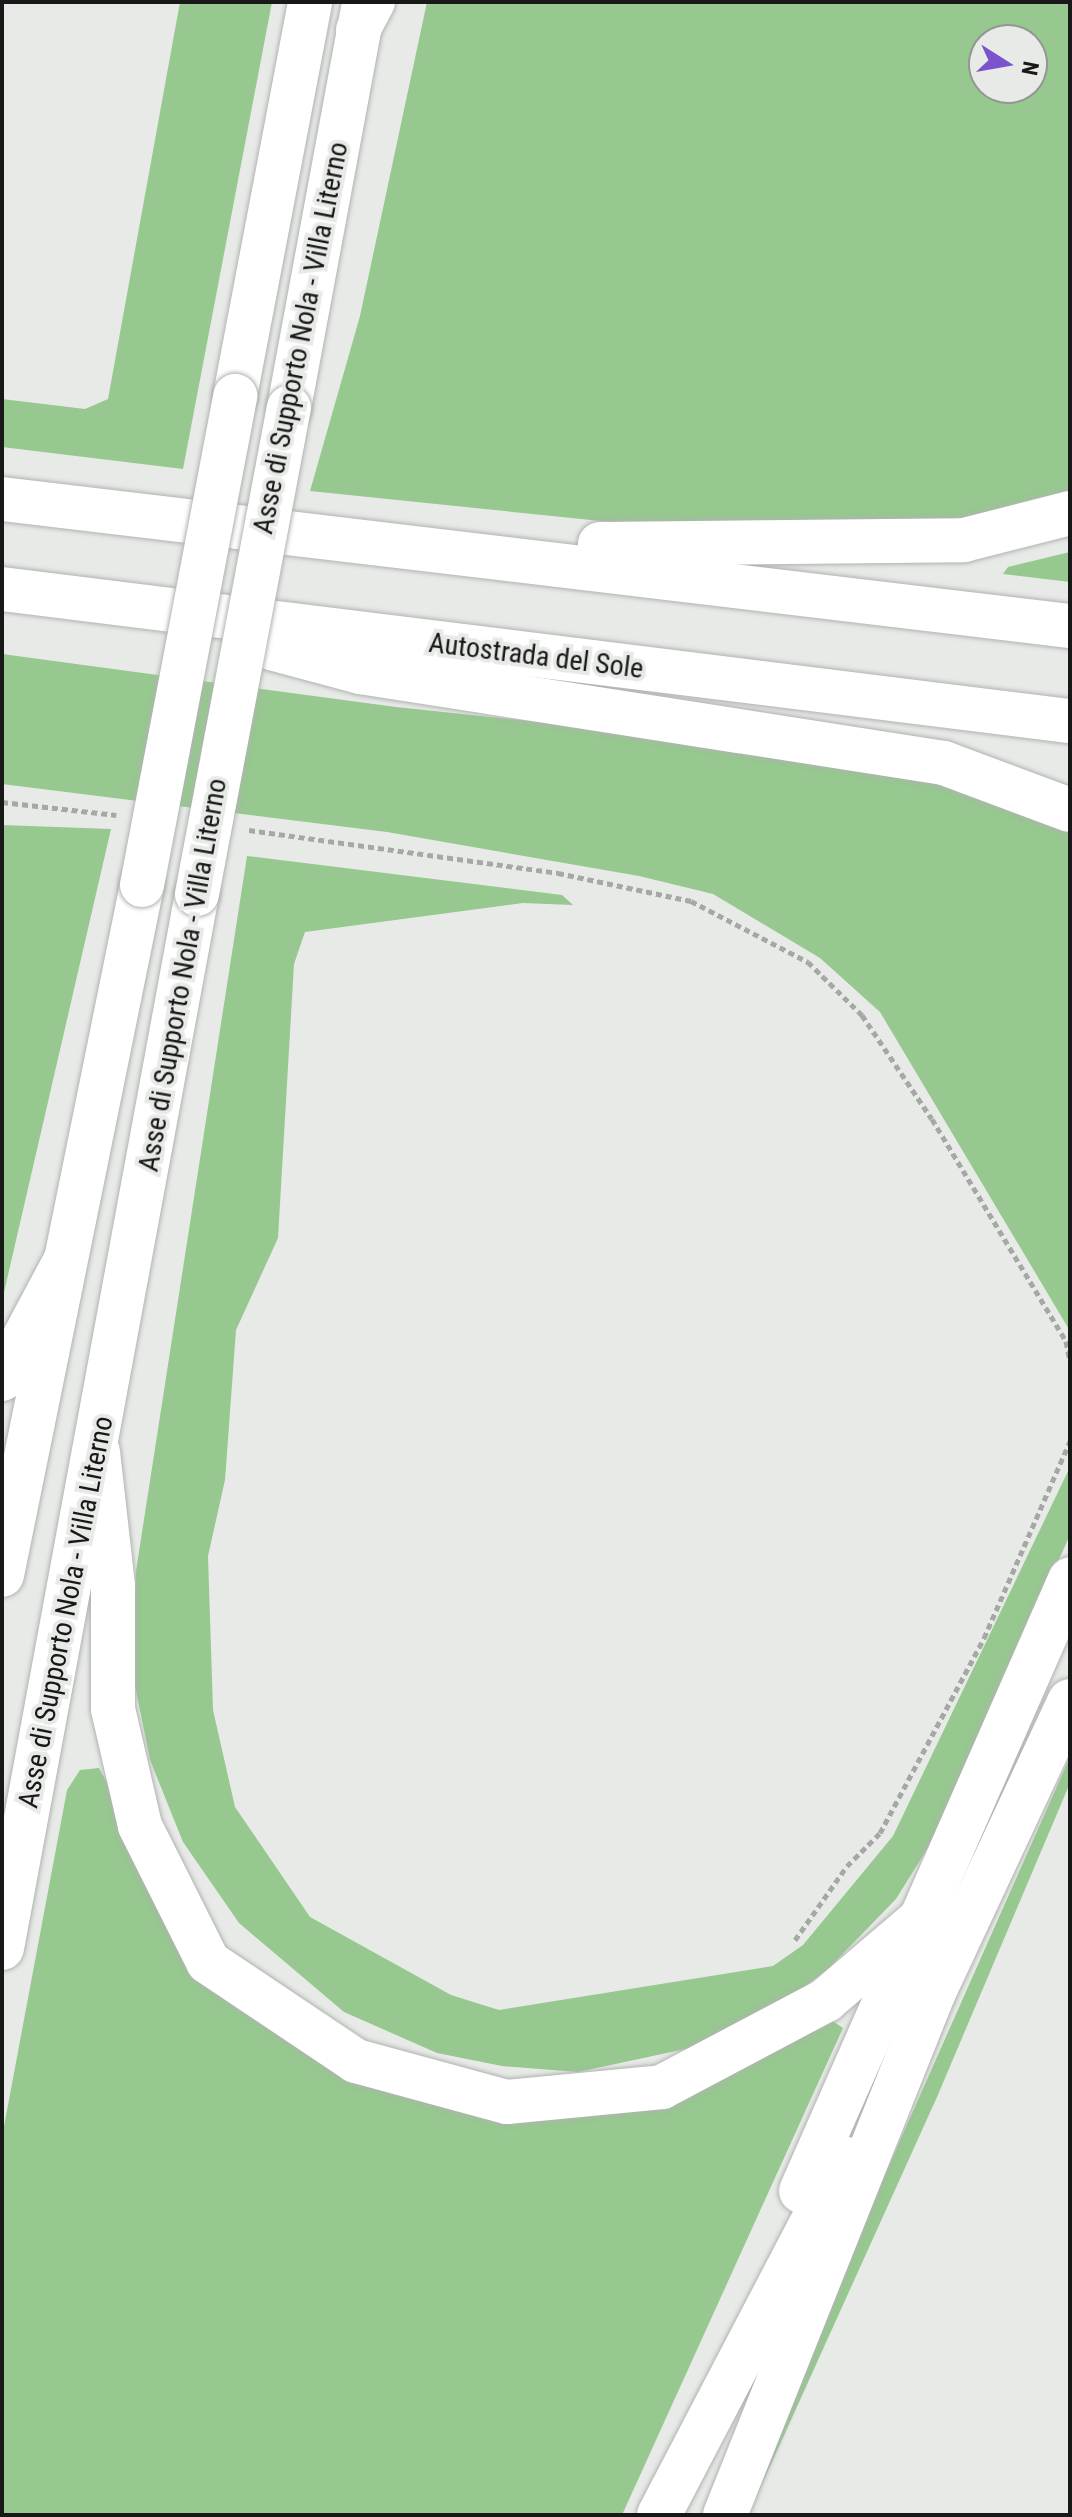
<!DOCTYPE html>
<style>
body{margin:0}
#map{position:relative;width:1072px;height:2517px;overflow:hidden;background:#e7eae6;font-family:"Roboto Condensed",sans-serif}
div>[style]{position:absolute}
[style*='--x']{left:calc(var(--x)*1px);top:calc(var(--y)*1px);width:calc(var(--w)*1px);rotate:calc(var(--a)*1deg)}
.green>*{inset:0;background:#96c88f}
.path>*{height:5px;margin-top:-2.5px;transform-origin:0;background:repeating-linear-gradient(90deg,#a6a8a5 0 6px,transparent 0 10px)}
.roads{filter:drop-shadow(0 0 2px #b0b3b0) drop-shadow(0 0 2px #b0b3b0)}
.trunk>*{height:44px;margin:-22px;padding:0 22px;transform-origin:22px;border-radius:22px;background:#fff}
.motorway>*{height:44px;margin:-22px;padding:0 22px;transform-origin:22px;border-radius:22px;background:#fff}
.bridges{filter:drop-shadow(0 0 2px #b0b3b0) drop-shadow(0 0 2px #b0b3b0)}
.trunk-bridge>*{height:44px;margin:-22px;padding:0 22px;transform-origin:22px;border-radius:22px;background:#fff}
span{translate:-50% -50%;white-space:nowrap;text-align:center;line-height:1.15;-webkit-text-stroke:8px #e7eae6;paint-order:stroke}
.street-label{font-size:28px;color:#171817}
.frame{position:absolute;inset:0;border:4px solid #171817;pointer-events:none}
.north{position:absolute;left:968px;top:24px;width:80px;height:80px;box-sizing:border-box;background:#e7eae6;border:2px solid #949693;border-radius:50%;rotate:101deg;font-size:22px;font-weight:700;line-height:32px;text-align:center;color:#171817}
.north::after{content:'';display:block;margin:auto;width:28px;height:36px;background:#7c53cd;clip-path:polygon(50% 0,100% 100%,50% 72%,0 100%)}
</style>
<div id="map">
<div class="green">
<div style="clip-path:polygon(180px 2px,272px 2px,183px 469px,2px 447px,2px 399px,85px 409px,108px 399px)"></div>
<div style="clip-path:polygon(evenodd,427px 2px,1070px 2px,1070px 531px,776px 539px,310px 491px,360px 316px,427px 2px,984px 40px,1032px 40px,1032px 88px,984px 88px,984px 40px)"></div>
<div style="clip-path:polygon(1070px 552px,1070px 582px,1003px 574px,1008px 567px)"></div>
<div style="clip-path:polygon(2px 654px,396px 707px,728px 742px,953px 785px,1070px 831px,1070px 1331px,880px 1012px,820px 958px,713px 894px,639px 876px,387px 832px,2px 784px)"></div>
<div style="clip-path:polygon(2px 825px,111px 829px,2px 1301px)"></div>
<div style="clip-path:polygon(247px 856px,562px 895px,573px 905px,523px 903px,305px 932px,294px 964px,278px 1238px,236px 1330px,225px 1480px,208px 1556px,213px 1710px,235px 1807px,310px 1917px,451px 1995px,499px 2010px,773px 1966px,803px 1945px,893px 1836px,1070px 1467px,1070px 1535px,934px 1838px,896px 1899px,828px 1969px,771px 2012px,690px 2048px,578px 2072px,502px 2066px,437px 2053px,344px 2012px,239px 1923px,183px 1842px,150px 1760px,132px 1671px,136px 1571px)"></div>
<div style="clip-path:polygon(1070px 1757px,1070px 1783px,937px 2097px,748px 2515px,734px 2515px)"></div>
<div style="clip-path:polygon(99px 1768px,179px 1916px,412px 2088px,701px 2087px,831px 2020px,843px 2028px,622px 2515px,2px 2515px,2px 2137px,67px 1790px,80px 1770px)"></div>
</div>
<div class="path">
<div style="--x:2;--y:802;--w:115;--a:6.5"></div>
<div style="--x:249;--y:830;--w:312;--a:7.9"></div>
<div style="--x:558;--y:873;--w:136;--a:11.9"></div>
<div style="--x:691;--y:901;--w:132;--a:27.5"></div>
<div style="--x:808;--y:962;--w:76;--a:44.5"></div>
<div style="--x:862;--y:1015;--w:125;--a:56.1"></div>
<div style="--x:932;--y:1119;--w:259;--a:58.9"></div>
<div style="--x:1066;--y:1341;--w:20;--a:79"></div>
<div style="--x:795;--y:1940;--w:90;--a:-54.9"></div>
<div style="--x:847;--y:1866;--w:47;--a:-45"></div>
<div style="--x:880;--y:1833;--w:221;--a:-61.9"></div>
<div style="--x:984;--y:1638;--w:215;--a:-66.4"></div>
</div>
<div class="roads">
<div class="trunk">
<div style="--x:235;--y:396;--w:401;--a:-79.2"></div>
<div style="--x:289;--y:408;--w:413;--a:-79.5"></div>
<div style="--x:2;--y:1575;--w:704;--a:-78.53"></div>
<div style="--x:2;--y:1948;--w:1072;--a:-79.52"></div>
</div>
<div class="motorway">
<div style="--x:358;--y:30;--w:32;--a:-62"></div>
<div style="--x:2;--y:499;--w:1076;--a:6.78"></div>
<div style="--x:600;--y:544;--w:364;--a:-0.6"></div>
<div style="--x:964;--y:540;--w:109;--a:-14.3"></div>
<div style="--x:2;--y:589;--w:1076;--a:7.05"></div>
<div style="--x:256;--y:644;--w:108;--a:15.1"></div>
<div style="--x:360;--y:672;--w:591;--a:8.86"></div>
<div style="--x:944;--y:763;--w:134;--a:20.5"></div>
<div style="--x:2;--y:1379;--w:134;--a:-61.9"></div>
<div style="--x:98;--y:1452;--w:135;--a:83.6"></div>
<div style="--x:113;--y:1586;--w:123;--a:90"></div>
<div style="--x:113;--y:1709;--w:120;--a:77"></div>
<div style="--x:140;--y:1826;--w:152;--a:63.4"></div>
<div style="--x:208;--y:1962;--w:178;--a:33.8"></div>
<div style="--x:356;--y:2061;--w:156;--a:15.2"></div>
<div style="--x:507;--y:2102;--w:156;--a:-5.5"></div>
<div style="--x:662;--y:2087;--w:186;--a:-27.9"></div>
<div style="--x:826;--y:2000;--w:125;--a:-40.5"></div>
<div style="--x:921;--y:1919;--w:371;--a:-66.3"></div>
<div style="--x:801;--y:2191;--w:287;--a:-66.2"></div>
<div style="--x:659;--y:2515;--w:402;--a:-62.4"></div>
<div style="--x:725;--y:2515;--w:563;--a:-68.22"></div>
<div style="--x:934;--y:1992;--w:321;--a:-65"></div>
</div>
</div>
<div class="bridges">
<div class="trunk-bridge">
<div style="--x:142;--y:885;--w:498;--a:-79.2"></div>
<div style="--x:197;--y:894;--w:495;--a:-79.3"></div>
</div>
</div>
<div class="street-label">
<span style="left:301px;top:338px;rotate:-79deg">Asse di Supporto Nola - Villa Literno</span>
<span style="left:536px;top:656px;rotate:7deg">Autostrada del Sole</span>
<span style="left:183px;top:975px;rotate:-80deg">Asse di Supporto Nola - Villa Literno</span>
<span style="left:66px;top:1612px;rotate:-79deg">Asse di Supporto Nola - Villa Literno</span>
</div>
<div class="frame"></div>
<div class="north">N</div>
</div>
